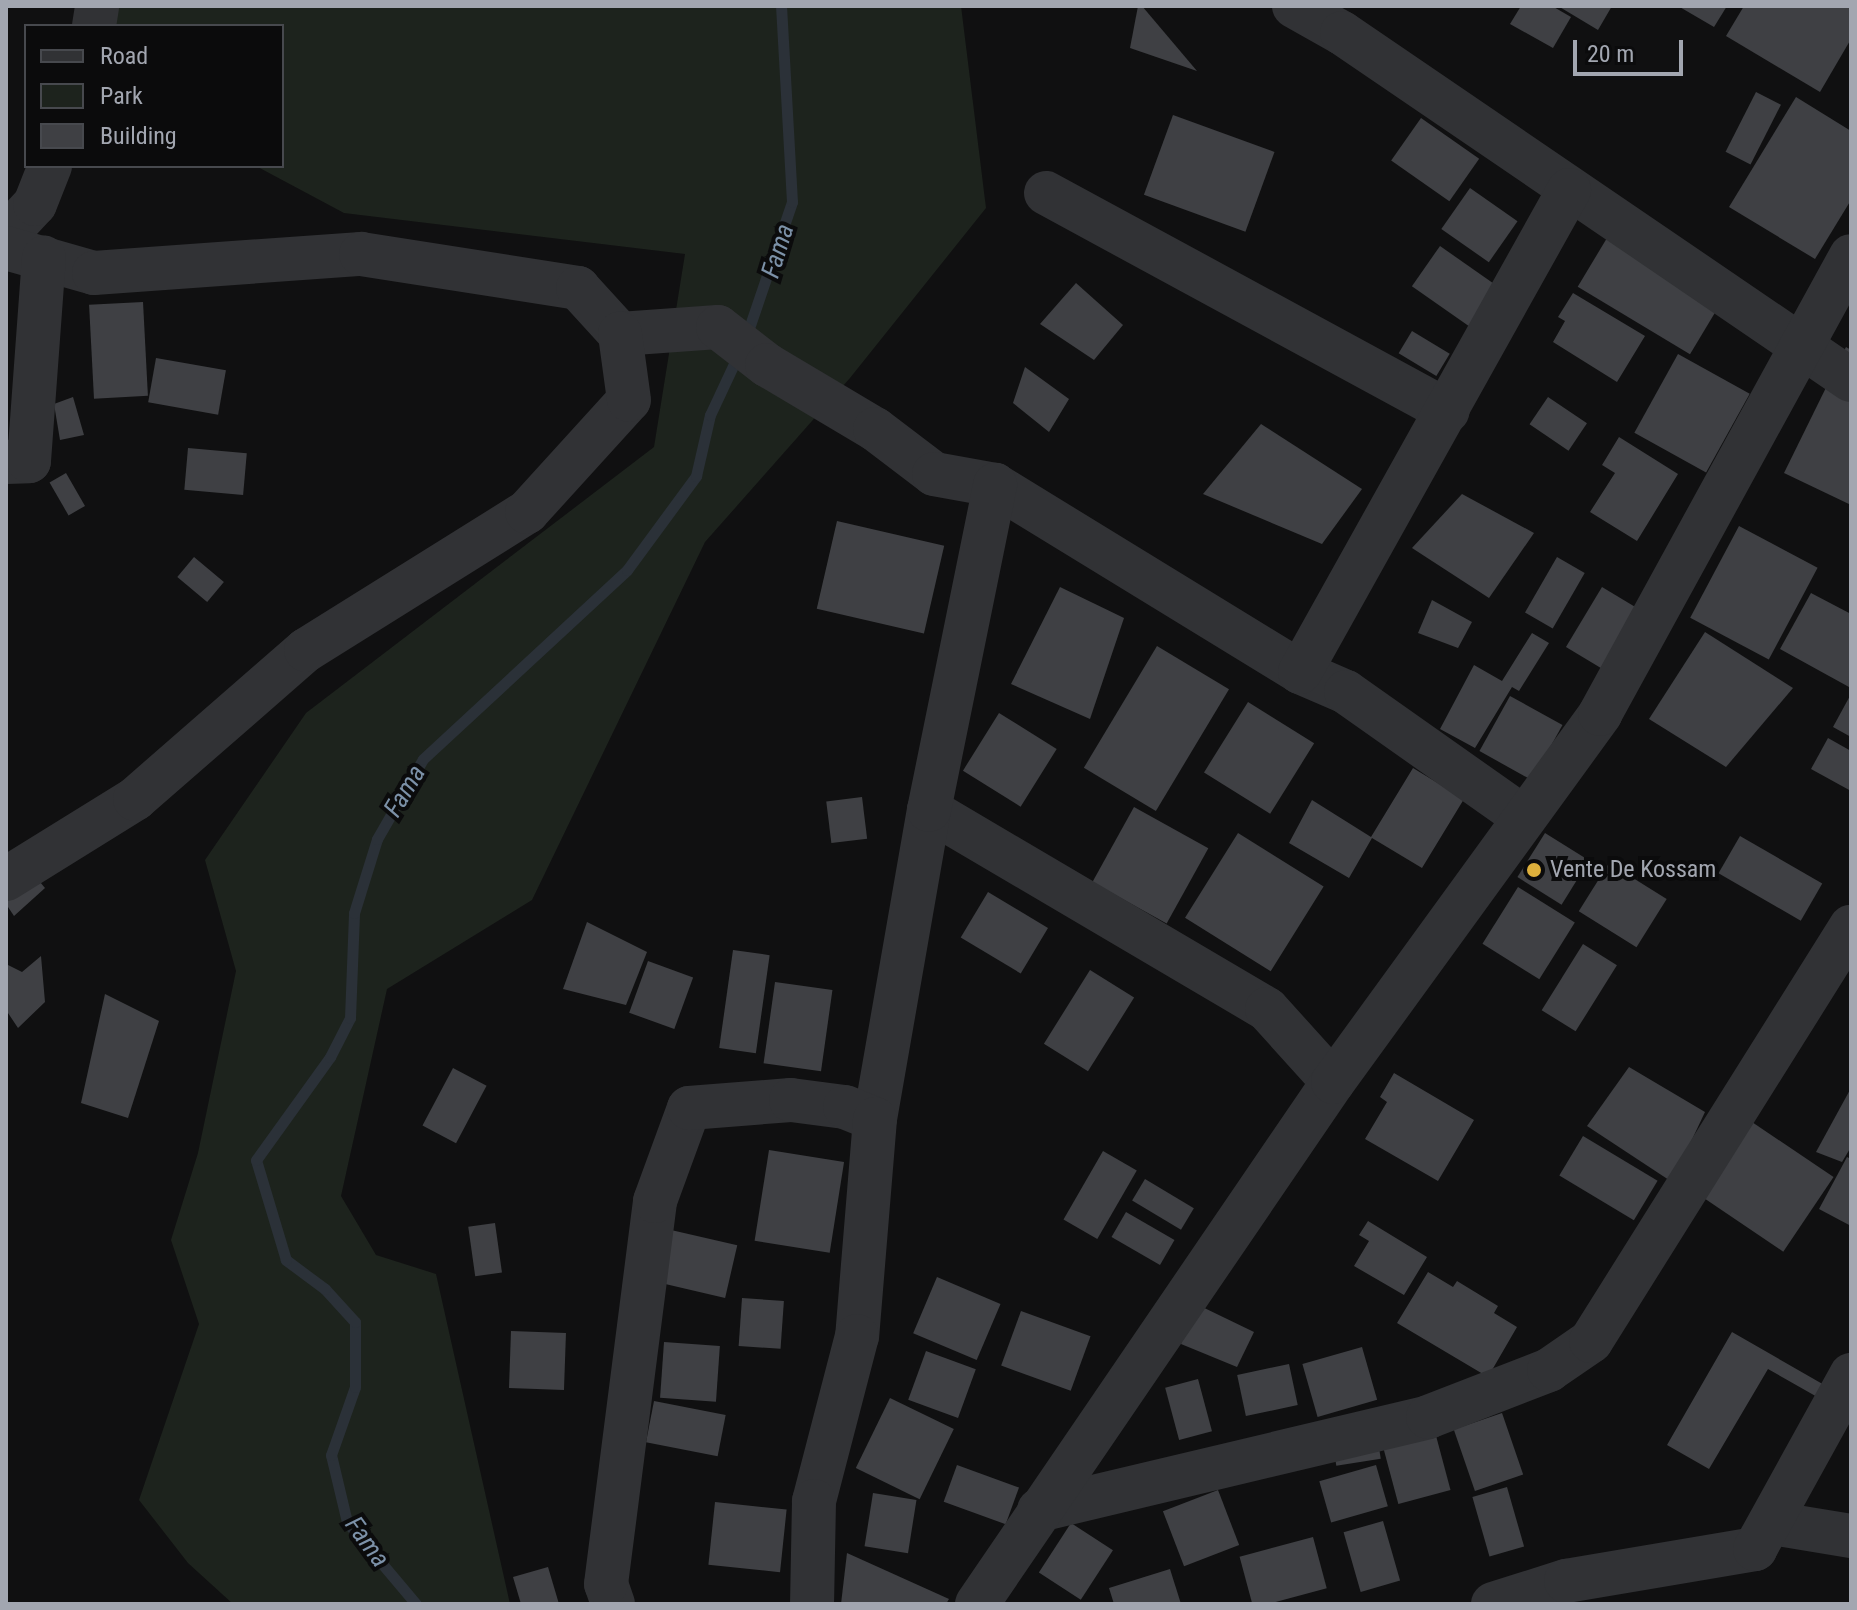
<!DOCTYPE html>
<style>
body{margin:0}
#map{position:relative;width:1857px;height:1610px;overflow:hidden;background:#101011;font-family:"Roboto Condensed",sans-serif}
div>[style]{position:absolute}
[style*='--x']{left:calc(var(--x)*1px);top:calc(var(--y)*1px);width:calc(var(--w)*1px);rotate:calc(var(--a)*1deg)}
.green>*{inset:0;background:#1d231d}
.stream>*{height:11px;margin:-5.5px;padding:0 5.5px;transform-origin:5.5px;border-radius:5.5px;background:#2b3138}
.building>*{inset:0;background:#3f4044;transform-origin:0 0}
.street>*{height:44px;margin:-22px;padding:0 22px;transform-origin:22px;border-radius:22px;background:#313235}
.dots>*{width:22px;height:22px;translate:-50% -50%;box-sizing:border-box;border:4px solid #0b0b0c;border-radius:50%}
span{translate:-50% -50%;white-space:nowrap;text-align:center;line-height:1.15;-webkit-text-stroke:8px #0b0b0c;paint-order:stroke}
.poi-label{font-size:24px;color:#a2a6b0}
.left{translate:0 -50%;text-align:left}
.water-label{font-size:26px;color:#7c91a8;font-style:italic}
.frame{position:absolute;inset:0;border:8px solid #a2a6b0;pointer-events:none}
.legend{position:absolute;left:24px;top:24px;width:260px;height:144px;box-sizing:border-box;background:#0b0b0c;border:2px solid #47494e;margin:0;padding:10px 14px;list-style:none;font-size:24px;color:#a2a6b0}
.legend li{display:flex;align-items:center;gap:16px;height:40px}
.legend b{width:40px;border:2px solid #47494e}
.scale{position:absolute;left:1573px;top:40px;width:110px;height:36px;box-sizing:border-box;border:4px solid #a2a6b0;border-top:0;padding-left:10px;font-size:24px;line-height:28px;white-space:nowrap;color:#a2a6b0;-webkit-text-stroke:6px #0b0b0c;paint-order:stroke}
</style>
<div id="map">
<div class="green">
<div style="clip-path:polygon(79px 6px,961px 6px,986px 208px,850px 378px,705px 542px,532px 900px,387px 989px,341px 1196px,376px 1255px,436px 1274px,510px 1604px,233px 1604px,188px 1563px,139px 1500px,199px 1324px,171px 1240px,198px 1153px,236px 971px,205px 860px,306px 713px,654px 447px,685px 254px,344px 213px,256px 166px,282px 166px,282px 26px,87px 26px)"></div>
</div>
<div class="stream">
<div style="--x:746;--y:337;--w:143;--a:-71.2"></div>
<div style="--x:792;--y:202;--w:196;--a:-93.2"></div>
<div style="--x:416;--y:1604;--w:107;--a:-130.1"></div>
<div style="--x:347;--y:1522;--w:69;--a:-103.4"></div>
<div style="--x:331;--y:1455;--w:72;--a:-70.6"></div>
<div style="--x:355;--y:1387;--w:65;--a:-90"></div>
<div style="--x:355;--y:1322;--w:45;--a:-132.3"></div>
<div style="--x:325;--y:1289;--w:49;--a:-143.4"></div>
<div style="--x:286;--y:1260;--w:104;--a:-106.7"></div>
<div style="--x:256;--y:1160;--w:127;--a:-54.3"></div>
<div style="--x:330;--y:1057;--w:44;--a:-62.9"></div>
<div style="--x:350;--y:1018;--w:105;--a:-87.8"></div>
<div style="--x:354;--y:913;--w:77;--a:-72.7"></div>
<div style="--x:377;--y:839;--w:92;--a:-60.1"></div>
<div style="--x:423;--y:759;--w:278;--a:-42.8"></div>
<div style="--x:627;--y:570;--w:117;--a:-53.7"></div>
<div style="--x:696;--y:476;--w:63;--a:-77.1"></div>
<div style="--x:710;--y:415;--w:68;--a:-64.9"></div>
</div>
<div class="building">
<div style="clip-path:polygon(1138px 6px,1142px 6px,1197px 71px,1130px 48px)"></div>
<div style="clip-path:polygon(1521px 6px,1552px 6px,1571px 17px,1553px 48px,1510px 24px)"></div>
<div style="clip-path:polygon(1558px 6px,1612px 6px,1598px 30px)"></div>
<div style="clip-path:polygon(1678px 6px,1727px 6px,1714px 27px)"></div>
<div style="clip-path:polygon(1744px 6px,1851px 6px,1851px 39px,1820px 92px,1726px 36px)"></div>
<div style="left:1756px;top:92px;width:28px;height:67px;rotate:27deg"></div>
<div style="clip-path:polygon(1796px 97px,1851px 131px,1851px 200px,1815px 259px,1729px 207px)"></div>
<div style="left:1173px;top:115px;width:108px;height:85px;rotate:20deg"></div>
<div style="left:1421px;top:118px;width:71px;height:52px;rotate:35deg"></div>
<div style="left:1470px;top:188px;width:58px;height:50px;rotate:35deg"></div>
<div style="left:1622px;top:213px;width:131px;height:86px;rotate:31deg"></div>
<div style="left:1440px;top:246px;width:106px;height:49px;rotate:35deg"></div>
<div style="clip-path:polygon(1076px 283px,1123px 325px,1094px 360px,1040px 324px)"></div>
<div style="clip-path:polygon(1573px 293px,1645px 336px,1617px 382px,1553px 342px,1565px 321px,1558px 317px)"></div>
<div style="left:143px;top:302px;width:94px;height:54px;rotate:87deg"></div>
<div style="left:1412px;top:331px;width:44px;height:26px;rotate:31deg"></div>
<div style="clip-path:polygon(1846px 347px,1851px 350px,1851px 505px,1784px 473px)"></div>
<div style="left:1678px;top:354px;width:82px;height:90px;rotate:29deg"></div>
<div style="left:156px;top:358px;width:71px;height:45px;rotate:10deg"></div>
<div style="clip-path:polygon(1025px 367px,1069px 399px,1049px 432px,1013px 403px)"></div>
<div style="clip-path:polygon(73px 397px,84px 435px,60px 440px,54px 404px)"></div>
<div style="left:1548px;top:397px;width:47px;height:33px;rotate:34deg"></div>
<div style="clip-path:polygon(1261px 424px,1362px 489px,1322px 544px,1203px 494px)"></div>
<div style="clip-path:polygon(1619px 437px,1678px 474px,1637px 541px,1590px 512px,1615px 473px,1602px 465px)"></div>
<div style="left:188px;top:448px;width:59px;height:42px;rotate:5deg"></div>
<div style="left:66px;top:473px;width:38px;height:19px;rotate:60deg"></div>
<div style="clip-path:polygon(1462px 494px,1534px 533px,1489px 598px,1412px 548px)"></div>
<div style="left:837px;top:521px;width:110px;height:90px;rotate:13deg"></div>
<div style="left:1739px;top:526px;width:89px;height:104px;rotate:28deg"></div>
<div style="left:194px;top:557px;width:39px;height:26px;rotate:40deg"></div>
<div style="left:1557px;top:557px;width:32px;height:64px;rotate:30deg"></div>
<div style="clip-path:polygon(1060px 587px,1124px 618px,1090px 719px,1011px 684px)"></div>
<div style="left:1602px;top:587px;width:66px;height:70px;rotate:31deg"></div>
<div style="clip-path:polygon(1811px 593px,1851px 614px,1849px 687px,1780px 649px)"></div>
<div style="clip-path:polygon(1432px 600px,1472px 622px,1458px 648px,1418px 633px)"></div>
<div style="clip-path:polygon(1705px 632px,1793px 688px,1726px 767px,1649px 719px)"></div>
<div style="clip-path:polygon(1532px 633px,1549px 643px,1519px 691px,1512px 687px,1475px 748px,1440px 729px,1474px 665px,1502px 681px)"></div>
<div style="left:1157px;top:646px;width:84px;height:142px;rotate:31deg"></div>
<div style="clip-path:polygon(1851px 694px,1851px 737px,1833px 727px)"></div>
<div style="left:1510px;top:696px;width:60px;height:63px;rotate:29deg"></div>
<div style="left:1248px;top:702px;width:78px;height:83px;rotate:32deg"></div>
<div style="left:999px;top:713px;width:68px;height:68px;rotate:32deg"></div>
<div style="clip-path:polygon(1828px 738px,1851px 751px,1851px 791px,1811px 769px)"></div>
<div style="clip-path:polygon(1413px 768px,1464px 799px,1422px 868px,1372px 838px,1349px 878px,1289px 843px,1312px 800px,1371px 837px)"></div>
<div style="left:862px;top:797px;width:42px;height:36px;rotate:83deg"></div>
<div style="left:1134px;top:807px;width:85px;height:86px;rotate:29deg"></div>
<div style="left:1238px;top:833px;width:101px;height:100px;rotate:32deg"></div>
<div style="left:1545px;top:833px;width:52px;height:52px;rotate:32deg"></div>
<div style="left:1740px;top:836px;width:95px;height:43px;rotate:30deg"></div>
<div style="left:1609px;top:863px;width:68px;height:57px;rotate:32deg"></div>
<div style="clip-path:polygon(30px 870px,45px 888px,14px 916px,6px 904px,6px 885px)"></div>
<div style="left:1518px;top:887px;width:67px;height:67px;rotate:32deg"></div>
<div style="left:988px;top:892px;width:70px;height:53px;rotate:31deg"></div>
<div style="clip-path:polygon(587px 922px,647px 952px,626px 1005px,563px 989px)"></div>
<div style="left:1583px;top:944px;width:40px;height:78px;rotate:32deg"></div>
<div style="left:733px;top:950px;width:37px;height:99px;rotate:8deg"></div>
<div style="clip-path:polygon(41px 956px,45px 1002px,18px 1028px,6px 1010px,6px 964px,22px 972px)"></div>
<div style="left:648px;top:961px;width:48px;height:55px;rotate:20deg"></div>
<div style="left:1090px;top:970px;width:52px;height:87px;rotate:32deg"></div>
<div style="left:775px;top:982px;width:58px;height:82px;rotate:8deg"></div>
<div style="clip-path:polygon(105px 994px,159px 1021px,128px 1118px,81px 1103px)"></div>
<div style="clip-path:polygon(1629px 1067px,1705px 1112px,1672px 1182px,1587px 1126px)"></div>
<div style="left:453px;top:1068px;width:38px;height:65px;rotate:28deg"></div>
<div style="clip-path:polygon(1394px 1073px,1474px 1120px,1438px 1181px,1365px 1139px,1387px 1102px,1380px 1097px)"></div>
<div style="clip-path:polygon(1851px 1088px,1851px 1147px,1842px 1162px,1816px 1152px)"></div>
<div style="left:1749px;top:1120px;width:102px;height:90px;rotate:34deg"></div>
<div style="left:1583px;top:1136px;width:87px;height:46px;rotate:31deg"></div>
<div style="left:769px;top:1150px;width:76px;height:92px;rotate:9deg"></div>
<div style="left:1103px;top:1151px;width:39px;height:79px;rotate:30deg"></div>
<div style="clip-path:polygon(1847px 1157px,1851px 1159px,1851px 1226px,1819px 1209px)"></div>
<div style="left:1145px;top:1179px;width:57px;height:25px;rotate:31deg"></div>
<div style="left:1126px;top:1212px;width:56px;height:29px;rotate:30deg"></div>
<div style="clip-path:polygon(1368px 1221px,1427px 1257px,1404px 1295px,1354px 1266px,1369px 1241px,1359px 1235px)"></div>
<div style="left:495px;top:1223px;width:50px;height:27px;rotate:82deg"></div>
<div style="left:671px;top:1230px;width:68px;height:54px;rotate:13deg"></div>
<div style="clip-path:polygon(1428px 1272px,1453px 1287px,1457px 1281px,1498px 1306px,1494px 1313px,1517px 1327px,1488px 1377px,1397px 1323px)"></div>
<div style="left:937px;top:1277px;width:69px;height:61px;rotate:23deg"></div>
<div style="left:742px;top:1298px;width:42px;height:48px;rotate:4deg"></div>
<div style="clip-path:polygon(1194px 1303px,1254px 1332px,1237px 1367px,1181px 1344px)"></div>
<div style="left:1021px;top:1311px;width:74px;height:58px;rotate:20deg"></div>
<div style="left:511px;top:1331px;width:55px;height:57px;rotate:2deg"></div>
<div style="clip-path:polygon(1732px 1332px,1826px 1386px,1819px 1398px,1768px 1369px,1709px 1469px,1667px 1445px)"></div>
<div style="left:664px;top:1342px;width:56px;height:56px;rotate:4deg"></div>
<div style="left:1362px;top:1347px;width:55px;height:62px;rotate:74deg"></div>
<div style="left:926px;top:1351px;width:53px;height:52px;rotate:20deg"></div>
<div style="left:1289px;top:1364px;width:42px;height:53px;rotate:78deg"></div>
<div style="left:1198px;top:1379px;width:54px;height:34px;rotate:75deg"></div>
<div style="left:890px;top:1398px;width:71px;height:78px;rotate:26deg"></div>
<div style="left:654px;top:1401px;width:73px;height:42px;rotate:11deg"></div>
<div style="left:1502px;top:1413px;width:65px;height:51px;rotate:71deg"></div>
<div style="left:1435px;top:1432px;width:60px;height:54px;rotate:75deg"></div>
<div style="left:1377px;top:1435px;width:24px;height:45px;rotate:81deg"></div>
<div style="left:957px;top:1465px;width:66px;height:39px;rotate:20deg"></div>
<div style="left:1376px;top:1465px;width:43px;height:59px;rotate:74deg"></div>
<div style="left:1507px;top:1487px;width:62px;height:36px;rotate:74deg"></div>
<div style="left:1218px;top:1490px;width:59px;height:59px;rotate:69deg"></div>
<div style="left:873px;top:1493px;width:44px;height:54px;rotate:9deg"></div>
<div style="left:715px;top:1502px;width:72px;height:63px;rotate:6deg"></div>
<div style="left:1383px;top:1521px;width:62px;height:41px;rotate:74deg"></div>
<div style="left:1071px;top:1523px;width:50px;height:59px;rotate:33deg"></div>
<div style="left:1313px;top:1537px;width:53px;height:76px;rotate:75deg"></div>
<div style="clip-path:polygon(847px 1553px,949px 1599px,946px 1604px,841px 1604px)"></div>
<div style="clip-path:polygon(548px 1567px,559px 1604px,521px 1604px,513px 1577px)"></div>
<div style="clip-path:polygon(1170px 1569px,1181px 1604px,1114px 1604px,1109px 1588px)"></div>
</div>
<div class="street">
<div style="--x:1294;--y:6;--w:55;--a:29.4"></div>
<div style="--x:1342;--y:33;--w:616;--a:34.28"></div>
<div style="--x:94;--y:26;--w:20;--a:-81"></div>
<div style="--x:1046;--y:193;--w:457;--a:28.5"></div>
<div style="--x:6;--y:235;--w:42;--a:-46.9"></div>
<div style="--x:35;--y:204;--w:41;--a:-68.5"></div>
<div style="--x:6;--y:248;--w:91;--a:15.9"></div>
<div style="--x:94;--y:273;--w:268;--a:-4.1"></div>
<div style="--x:361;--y:254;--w:220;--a:8.9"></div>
<div style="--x:578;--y:288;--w:62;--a:47.6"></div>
<div style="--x:620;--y:334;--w:98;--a:-4.1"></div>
<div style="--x:718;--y:327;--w:62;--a:37.8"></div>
<div style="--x:767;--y:365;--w:126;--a:30.7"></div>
<div style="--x:875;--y:429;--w:74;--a:37.3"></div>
<div style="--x:934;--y:474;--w:62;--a:10.2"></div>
<div style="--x:995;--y:485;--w:358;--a:31.5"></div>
<div style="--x:1300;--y:672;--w:50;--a:23.5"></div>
<div style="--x:1346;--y:692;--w:217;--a:35.2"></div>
<div style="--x:6;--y:462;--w:23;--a:-2"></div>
<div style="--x:29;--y:461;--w:204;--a:-85.8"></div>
<div style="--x:1300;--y:672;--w:552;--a:-60.83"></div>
<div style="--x:929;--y:810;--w:392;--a:30.5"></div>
<div style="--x:1267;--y:1009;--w:98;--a:47.9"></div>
<div style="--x:6;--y:879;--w:152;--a:-31.8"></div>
<div style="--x:135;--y:799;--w:227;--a:-41.1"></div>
<div style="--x:306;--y:650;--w:261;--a:-32"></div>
<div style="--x:527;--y:512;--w:151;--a:-47.7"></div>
<div style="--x:629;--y:400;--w:67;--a:-97.8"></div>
<div style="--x:875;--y:1119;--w:314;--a:-80.1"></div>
<div style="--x:929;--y:810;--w:332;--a:-78.5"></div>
<div style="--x:1039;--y:1510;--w:400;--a:-13.4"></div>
<div style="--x:1428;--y:1417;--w:130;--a:-21.2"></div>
<div style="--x:1549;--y:1370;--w:51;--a:-34.6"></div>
<div style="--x:1591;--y:1341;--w:489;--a:-57.9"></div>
<div style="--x:1772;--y:1523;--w:80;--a:9.3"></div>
<div style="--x:613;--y:1604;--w:21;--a:-109"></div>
<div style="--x:606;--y:1584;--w:386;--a:-82.7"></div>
<div style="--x:655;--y:1201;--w:99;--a:-69.9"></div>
<div style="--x:689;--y:1108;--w:102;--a:-4.5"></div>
<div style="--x:791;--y:1100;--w:54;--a:7.4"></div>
<div style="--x:845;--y:1107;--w:32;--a:22"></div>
<div style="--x:875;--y:1119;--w:218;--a:94.7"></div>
<div style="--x:857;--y:1336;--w:171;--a:104.6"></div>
<div style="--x:814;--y:1501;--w:103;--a:91.1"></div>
<div style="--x:977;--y:1604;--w:632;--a:-55.71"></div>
<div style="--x:1333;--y:1082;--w:455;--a:-54"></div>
<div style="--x:1600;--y:714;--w:522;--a:-61.28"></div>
<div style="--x:1493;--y:1604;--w:77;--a:-17.5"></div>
<div style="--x:1566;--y:1581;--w:192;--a:-9.6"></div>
<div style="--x:1755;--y:1549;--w:199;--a:-61.1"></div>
</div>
<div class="dots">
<div style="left:1534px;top:870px;background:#ddaf3c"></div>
</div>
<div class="poi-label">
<span class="left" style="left:1550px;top:870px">Vente De Kossam</span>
</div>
<div class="water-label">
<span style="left:778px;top:251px;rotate:-73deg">Fama</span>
<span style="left:405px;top:791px;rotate:-59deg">Fama</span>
<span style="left:367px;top:1542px;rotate:54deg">Fama</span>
</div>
<div class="frame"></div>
<ul class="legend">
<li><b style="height:10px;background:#313235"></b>Road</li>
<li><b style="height:22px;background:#1d231d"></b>Park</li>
<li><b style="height:22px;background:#3f4044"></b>Building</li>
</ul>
<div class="scale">20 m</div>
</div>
